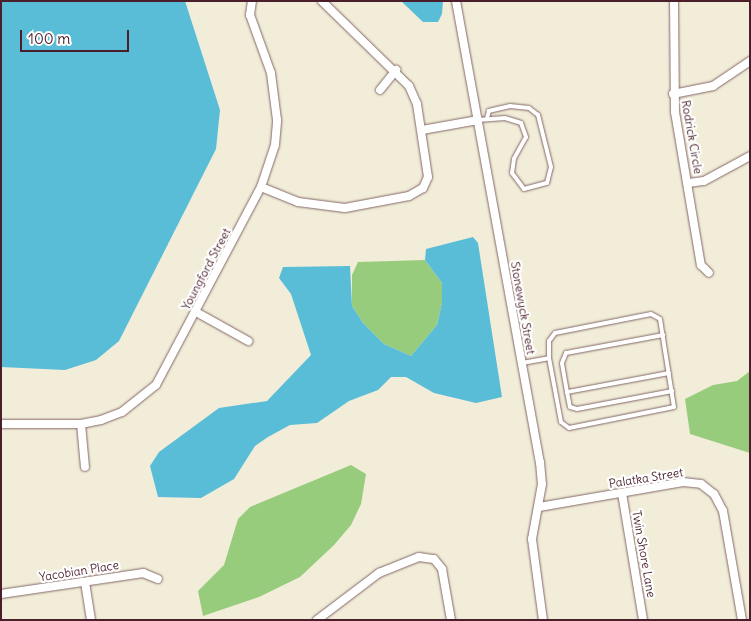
<!DOCTYPE html>
<style>
body{margin:0}
#map{position:relative;width:751px;height:621px;overflow:hidden;background:#f1edd8;font-family:Delius,sans-serif}
div>[style]{position:absolute}
[style*='--x']{left:calc(var(--x)*1px);top:calc(var(--y)*1px);width:calc(var(--w)*1px);rotate:calc(var(--a)*1deg)}
.green>*{inset:0;background:#98cc7d}
.water>*{inset:0;background:#59bdd8}
.roads{filter:drop-shadow(0 0 1px #846768) drop-shadow(0 0 1px #846768)}
.lane>*{height:4px;margin:-2px;padding:0 2px;transform-origin:2px;border-radius:2px;background:#fff}
.street>*{height:8px;margin:-4px;padding:0 4px;transform-origin:4px;border-radius:4px;background:#fff}
span{translate:-50% -50%;white-space:nowrap;text-align:center;line-height:1.15;-webkit-text-stroke:4.5px #fff;paint-order:stroke}
.street-label{font-size:12px;color:#4a1f2b}
.frame{position:absolute;inset:0;border:2px solid #4a1f2b;pointer-events:none}
.scale{position:absolute;left:20px;top:30px;width:109px;height:22px;box-sizing:border-box;border:2px solid #4a1f2b;border-top:0;padding-left:6px;font-size:15px;line-height:18px;white-space:nowrap;color:#4a1f2b;-webkit-text-stroke:4px #fff;paint-order:stroke}
</style>
<div id="map">
<div class="green">
<div style="clip-path:polygon(425px 260px,442px 283px,442px 303px,437px 325px,411px 356px,384px 344px,363px 323px,352px 306px,352px 275px,358px 262px)"></div>
<div style="clip-path:polygon(750px 371px,750px 453px,690px 434px,685px 399px,713px 385px,737px 381px)"></div>
<div style="clip-path:polygon(351px 465px,366px 474px,361px 504px,351px 525px,334px 545px,300px 577px,259px 597px,203px 616px,198px 591px,224px 565px,238px 519px,250px 507px)"></div>
</div>
<div class="water">
<div style="clip-path:polygon(1px 1px,185px 1px,220px 110px,216px 149px,119px 341px,96px 360px,65px 370px,1px 367px)"></div>
<div style="clip-path:polygon(401px 1px,443px 1px,442px 14px,438px 22px,423px 22px)"></div>
<div style="clip-path:polygon(473px 237px,478px 243px,502px 397px,476px 403px,434px 393px,406px 377px,391px 377px,378px 390px,349px 401px,317px 423px,290px 425px,268px 437px,255px 446px,234px 479px,201px 498px,158px 497px,150px 466px,159px 452px,219px 408px,267px 401px,311px 355px,291px 294px,279px 278px,283px 267px,350px 266px,352px 306px,363px 323px,384px 344px,411px 356px,437px 325px,442px 303px,442px 283px,425px 260px,426px 249px)"></div>
</div>
<div class="roads">
<div class="lane">
<div style="--x:478;--y:120;--w:27;--a:-4"></div>
<div style="--x:505;--y:118;--w:17;--a:17"></div>
<div style="--x:521;--y:123;--w:15;--a:70"></div>
<div style="--x:526;--y:137;--w:25;--a:119"></div>
<div style="--x:514;--y:159;--w:14;--a:98"></div>
<div style="--x:512;--y:173;--w:20;--a:53"></div>
<div style="--x:524;--y:189;--w:24;--a:-15"></div>
<div style="--x:547;--y:183;--w:16;--a:-76"></div>
<div style="--x:551;--y:167;--w:54;--a:-104"></div>
<div style="--x:538;--y:115;--w:11;--a:-142"></div>
<div style="--x:529;--y:108;--w:19;--a:-174"></div>
<div style="--x:510;--y:106;--w:22;--a:167"></div>
<div style="--x:489;--y:111;--w:7;--a:106"></div>
<div style="--x:522;--y:363;--w:27;--a:-10"></div>
<div style="--x:549;--y:358;--w:17;--a:-90"></div>
<div style="--x:549;--y:341;--w:10;--a:-53"></div>
<div style="--x:555;--y:333;--w:98;--a:-11.2"></div>
<div style="--x:651;--y:314;--w:10;--a:29"></div>
<div style="--x:660;--y:319;--w:89;--a:81"></div>
<div style="--x:674;--y:407;--w:107;--a:168.7"></div>
<div style="--x:569;--y:428;--w:10;--a:-143"></div>
<div style="--x:561;--y:422;--w:65;--a:-100.6"></div>
<div style="--x:669;--y:373;--w:104;--a:169.4"></div>
<div style="--x:567;--y:392;--w:15;--a:79"></div>
<div style="--x:570;--y:407;--w:7;--a:16"></div>
<div style="--x:577;--y:409;--w:97;--a:-10.7"></div>
<div style="--x:567;--y:392;--w:29;--a:-100"></div>
<div style="--x:562;--y:363;--w:11;--a:-68"></div>
<div style="--x:566;--y:353;--w:99;--a:-10.5"></div>
</div>
<div class="street">
<div style="--x:456;--y:1;--w:469;--a:79.7"></div>
<div style="--x:540;--y:462;--w:22;--a:85"></div>
<div style="--x:542;--y:484;--w:56;--a:100.3"></div>
<div style="--x:532;--y:539;--w:82;--a:82.3"></div>
<div style="--x:674;--y:1;--w:111;--a:89.5"></div>
<div style="--x:675;--y:112;--w:155;--a:80.4"></div>
<div style="--x:701;--y:265;--w:11;--a:45"></div>
<div style="--x:380;--y:90;--w:26;--a:-51"></div>
<div style="--x:673;--y:94;--w:41;--a:-11.3"></div>
<div style="--x:713;--y:86;--w:45;--a:-34"></div>
<div style="--x:422;--y:130;--w:57;--a:-10.1"></div>
<div style="--x:689;--y:183;--w:15;--a:-8"></div>
<div style="--x:704;--y:181;--w:52;--a:-28.5"></div>
<div style="--x:261;--y:187;--w:40;--a:22"></div>
<div style="--x:298;--y:202;--w:47;--a:7.3"></div>
<div style="--x:345;--y:208;--w:65;--a:-10.6"></div>
<div style="--x:409;--y:196;--w:16;--a:-30"></div>
<div style="--x:423;--y:188;--w:12;--a:-66"></div>
<div style="--x:428;--y:177;--w:74;--a:-98.6"></div>
<div style="--x:417;--y:104;--w:20;--a:-114"></div>
<div style="--x:409;--y:86;--w:122;--a:-135.7"></div>
<div style="--x:196;--y:312;--w:60;--a:29.1"></div>
<div style="--x:1;--y:424;--w:80;--a:0"></div>
<div style="--x:81;--y:424;--w:20;--a:-11"></div>
<div style="--x:101;--y:420;--w:22;--a:-21"></div>
<div style="--x:122;--y:412;--w:43;--a:-38.5"></div>
<div style="--x:156;--y:385;--w:224;--a:-62.1"></div>
<div style="--x:261;--y:187;--w:44;--a:-71.6"></div>
<div style="--x:275;--y:145;--w:25;--a:-85"></div>
<div style="--x:277;--y:120;--w:47;--a:-97.3"></div>
<div style="--x:271;--y:73;--w:62;--a:-109.9"></div>
<div style="--x:250;--y:15;--w:14;--a:-82"></div>
<div style="--x:81;--y:424;--w:43;--a:84.7"></div>
<div style="--x:622;--y:493;--w:129;--a:80.6"></div>
<div style="--x:539;--y:507;--w:146;--a:-9.8"></div>
<div style="--x:683;--y:482;--w:18;--a:6"></div>
<div style="--x:701;--y:484;--w:16;--a:38"></div>
<div style="--x:714;--y:494;--w:19;--a:62"></div>
<div style="--x:723;--y:511;--w:111;--a:80.1"></div>
<div style="--x:85;--y:582;--w:38;--a:81"></div>
<div style="--x:1;--y:594;--w:144;--a:-8.4"></div>
<div style="--x:143;--y:573;--w:16;--a:22"></div>
<div style="--x:317;--y:620;--w:78;--a:-37.2"></div>
<div style="--x:379;--y:573;--w:43;--a:-21.8"></div>
<div style="--x:419;--y:557;--w:15;--a:8"></div>
<div style="--x:434;--y:559;--w:13;--a:51"></div>
<div style="--x:442;--y:569;--w:52;--a:80"></div>
</div>
</div>
<div class="street-label">
<span style="left:692px;top:137px;rotate:80deg">Rodrick Circle</span>
<span style="left:206px;top:269px;rotate:-62deg">Youngford Street</span>
<span style="left:523px;top:308px;rotate:80deg">Stonewyck Street</span>
<span style="left:646px;top:478px;rotate:-9deg">Palatka Street</span>
<span style="left:644px;top:554px;rotate:80deg">Twin Shore Lane</span>
<span style="left:79px;top:571px;rotate:-9deg">Yacobian Place</span>
</div>
<div class="frame"></div>
<div class="scale">100 m</div>
</div>
